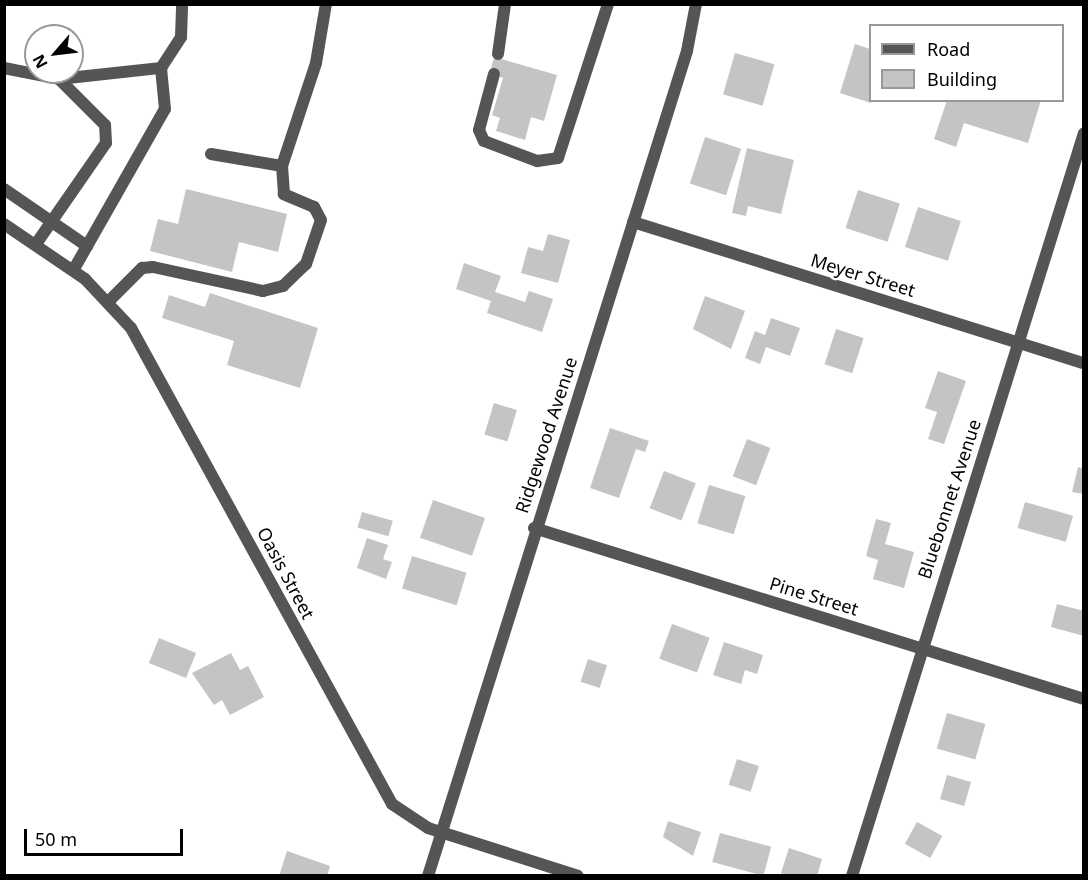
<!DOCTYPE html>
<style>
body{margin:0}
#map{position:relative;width:1088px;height:880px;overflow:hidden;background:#fff;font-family:"Noto Sans",sans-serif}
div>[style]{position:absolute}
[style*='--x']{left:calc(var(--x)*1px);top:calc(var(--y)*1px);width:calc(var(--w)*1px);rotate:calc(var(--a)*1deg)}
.building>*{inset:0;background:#c4c4c4;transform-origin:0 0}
.service>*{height:12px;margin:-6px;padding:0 6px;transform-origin:6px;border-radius:6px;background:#555}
.minor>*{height:12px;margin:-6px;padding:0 6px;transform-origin:6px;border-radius:6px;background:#555}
span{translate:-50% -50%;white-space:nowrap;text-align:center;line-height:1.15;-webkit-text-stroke:4.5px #fff;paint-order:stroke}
.street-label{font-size:18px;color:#000}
.frame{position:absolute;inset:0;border:6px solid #000;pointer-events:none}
.legend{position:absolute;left:869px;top:24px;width:195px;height:78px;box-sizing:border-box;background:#fff;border:2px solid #999;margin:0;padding:8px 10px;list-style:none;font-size:18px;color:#000}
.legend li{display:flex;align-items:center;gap:12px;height:30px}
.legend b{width:30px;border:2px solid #999}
.north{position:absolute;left:24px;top:24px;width:60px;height:60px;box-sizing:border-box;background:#fff;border:2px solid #999;border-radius:50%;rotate:242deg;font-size:16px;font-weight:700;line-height:24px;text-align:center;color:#000}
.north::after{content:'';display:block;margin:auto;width:21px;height:27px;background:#000;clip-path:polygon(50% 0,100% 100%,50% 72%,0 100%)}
.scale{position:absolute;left:24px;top:829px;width:159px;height:27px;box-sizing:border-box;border:3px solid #000;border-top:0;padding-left:8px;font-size:18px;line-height:21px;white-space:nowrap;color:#000;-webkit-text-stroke:4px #fff;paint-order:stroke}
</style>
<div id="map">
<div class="building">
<div style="clip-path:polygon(855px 44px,870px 49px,871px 103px,840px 93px)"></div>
<div style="left:735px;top:53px;width:41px;height:43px;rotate:16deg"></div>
<div style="clip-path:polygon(494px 57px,557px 75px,544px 121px,531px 117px,525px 140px,496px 131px,500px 118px,492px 115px,503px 78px,490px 73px)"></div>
<div style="clip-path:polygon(947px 100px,1041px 100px,1028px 143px,964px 123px,956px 147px,934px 139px)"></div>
<div style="left:705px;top:137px;width:38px;height:49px;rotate:18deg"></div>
<div style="clip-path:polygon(747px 148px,794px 160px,781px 214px,748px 206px,746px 216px,732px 213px)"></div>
<div style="clip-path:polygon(186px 189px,287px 214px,278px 252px,239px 242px,232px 272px,150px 251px,158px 219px,178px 224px)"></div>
<div style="left:858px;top:190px;width:44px;height:40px;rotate:18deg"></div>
<div style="left:918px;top:207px;width:45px;height:42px;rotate:18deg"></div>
<div style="clip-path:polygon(548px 234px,570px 240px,558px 283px,521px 273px,528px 247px,543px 251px)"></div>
<div style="clip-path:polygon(464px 263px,501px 276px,495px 292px,525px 302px,529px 291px,553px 299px,542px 332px,487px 313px,491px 301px,456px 289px)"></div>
<div style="clip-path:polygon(210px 293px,318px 328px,300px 388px,227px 365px,234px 341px,162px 318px,169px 295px,205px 307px)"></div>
<div style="clip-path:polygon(705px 296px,745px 311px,731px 349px,693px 329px)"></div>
<div style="clip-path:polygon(771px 318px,800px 328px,790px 356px,766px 347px,760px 364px,745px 358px,755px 331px,765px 335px)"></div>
<div style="left:836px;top:329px;width:29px;height:37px;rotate:18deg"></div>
<div style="clip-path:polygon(938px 371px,966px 381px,944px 444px,928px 439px,937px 412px,925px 408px)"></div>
<div style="left:494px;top:403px;width:24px;height:33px;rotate:17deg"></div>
<div style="clip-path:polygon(610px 428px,649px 441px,645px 452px,636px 449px,619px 498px,590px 488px)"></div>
<div style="left:747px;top:439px;width:25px;height:40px;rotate:21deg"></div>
<div style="clip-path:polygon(1078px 467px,1084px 469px,1084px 494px,1072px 492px)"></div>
<div style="left:664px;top:471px;width:34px;height:40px;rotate:21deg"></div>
<div style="left:709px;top:485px;width:38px;height:40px;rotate:17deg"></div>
<div style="left:433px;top:500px;width:55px;height:40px;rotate:19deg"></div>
<div style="left:1025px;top:502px;width:50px;height:27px;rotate:16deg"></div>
<div style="left:362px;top:512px;width:32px;height:16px;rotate:16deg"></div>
<div style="clip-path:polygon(876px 519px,891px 523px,885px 544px,914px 552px,904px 588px,873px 579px,878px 560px,866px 556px)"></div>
<div style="clip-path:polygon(367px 538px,388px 545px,383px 559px,392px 562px,386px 579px,357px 568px)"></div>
<div style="left:412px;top:556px;width:57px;height:34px;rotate:17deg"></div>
<div style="clip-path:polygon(1057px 604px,1084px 611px,1084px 636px,1051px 627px)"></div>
<div style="left:672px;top:624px;width:40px;height:37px;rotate:20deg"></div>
<div style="left:159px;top:638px;width:40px;height:27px;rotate:22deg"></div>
<div style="clip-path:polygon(724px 642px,763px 655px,757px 674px,745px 670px,741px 684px,713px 675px)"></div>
<div style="clip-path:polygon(231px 653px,240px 670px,248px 666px,264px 697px,230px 715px,222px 700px,214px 705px,192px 673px)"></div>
<div style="left:588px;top:659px;width:20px;height:24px;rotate:18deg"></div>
<div style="left:947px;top:713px;width:40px;height:37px;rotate:16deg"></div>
<div style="left:737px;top:759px;width:23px;height:27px;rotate:18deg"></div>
<div style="left:947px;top:775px;width:25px;height:25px;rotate:16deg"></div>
<div style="clip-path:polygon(668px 821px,701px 832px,693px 856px,663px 837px)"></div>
<div style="left:917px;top:822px;width:29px;height:25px;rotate:29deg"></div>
<div style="left:720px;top:833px;width:53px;height:30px;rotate:15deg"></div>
<div style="clip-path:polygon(789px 848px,822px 859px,817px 876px,780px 876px)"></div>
<div style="clip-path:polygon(287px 851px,330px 866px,327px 876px,279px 876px)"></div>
</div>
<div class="service">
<div style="--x:498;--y:54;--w:50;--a:-82"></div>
<div style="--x:4;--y:68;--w:56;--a:11.3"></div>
<div style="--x:59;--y:79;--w:103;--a:-6.2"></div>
<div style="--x:161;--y:68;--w:37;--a:-57"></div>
<div style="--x:181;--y:37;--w:33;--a:-88"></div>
<div style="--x:494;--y:74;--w:58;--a:105"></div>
<div style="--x:479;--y:130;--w:12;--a:66"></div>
<div style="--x:484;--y:141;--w:57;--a:20.7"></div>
<div style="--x:537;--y:161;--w:21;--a:-8"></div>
<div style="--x:558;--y:158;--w:162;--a:-72"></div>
<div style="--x:211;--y:154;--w:72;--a:9.6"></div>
<div style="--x:282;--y:166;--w:108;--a:-71.7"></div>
<div style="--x:316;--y:63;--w:60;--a:-80.4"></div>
<div style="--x:4;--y:189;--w:101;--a:34.5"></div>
<div style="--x:36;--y:244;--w:123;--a:-55.3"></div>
<div style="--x:106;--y:143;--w:18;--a:-93"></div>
<div style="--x:105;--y:125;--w:65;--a:-135"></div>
<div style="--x:74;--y:269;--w:184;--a:-60.4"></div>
<div style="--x:165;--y:109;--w:41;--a:-95.6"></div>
<div style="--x:109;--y:301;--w:47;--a:-45"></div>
<div style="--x:142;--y:268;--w:11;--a:-5"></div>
<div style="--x:153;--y:267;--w:113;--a:12.3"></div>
<div style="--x:263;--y:291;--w:21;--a:-14"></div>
<div style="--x:283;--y:286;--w:32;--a:-44"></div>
<div style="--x:306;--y:264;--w:46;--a:-71.2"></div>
<div style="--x:321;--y:220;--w:15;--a:-118"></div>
<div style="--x:314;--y:207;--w:33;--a:-157"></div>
<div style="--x:284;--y:194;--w:28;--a:-94"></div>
</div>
<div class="minor">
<div style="--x:633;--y:222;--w:473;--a:17.4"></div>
<div style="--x:4;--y:224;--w:98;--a:34.2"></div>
<div style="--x:85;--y:279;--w:67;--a:46.8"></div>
<div style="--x:131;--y:328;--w:543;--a:61.26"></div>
<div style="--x:392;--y:804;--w:43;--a:33.7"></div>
<div style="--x:428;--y:828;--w:157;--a:17.7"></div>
<div style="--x:534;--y:528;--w:576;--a:17.27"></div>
<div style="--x:428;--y:876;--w:865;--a:-72.57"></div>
<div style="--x:687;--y:51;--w:48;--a:-79.2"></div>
<div style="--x:852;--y:876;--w:778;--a:-72.66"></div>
</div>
<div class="street-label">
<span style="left:863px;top:275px;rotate:17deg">Meyer Street</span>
<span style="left:546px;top:435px;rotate:-72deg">Ridgewood Avenue</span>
<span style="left:949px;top:499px;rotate:-72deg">Bluebonnet Avenue</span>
<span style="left:286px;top:573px;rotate:62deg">Oasis Street</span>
<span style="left:814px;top:596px;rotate:17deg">Pine Street</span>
</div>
<div class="frame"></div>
<ul class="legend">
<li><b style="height:8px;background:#555"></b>Road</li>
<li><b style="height:16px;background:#c4c4c4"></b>Building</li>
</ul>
<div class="north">N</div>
<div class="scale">50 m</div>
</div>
